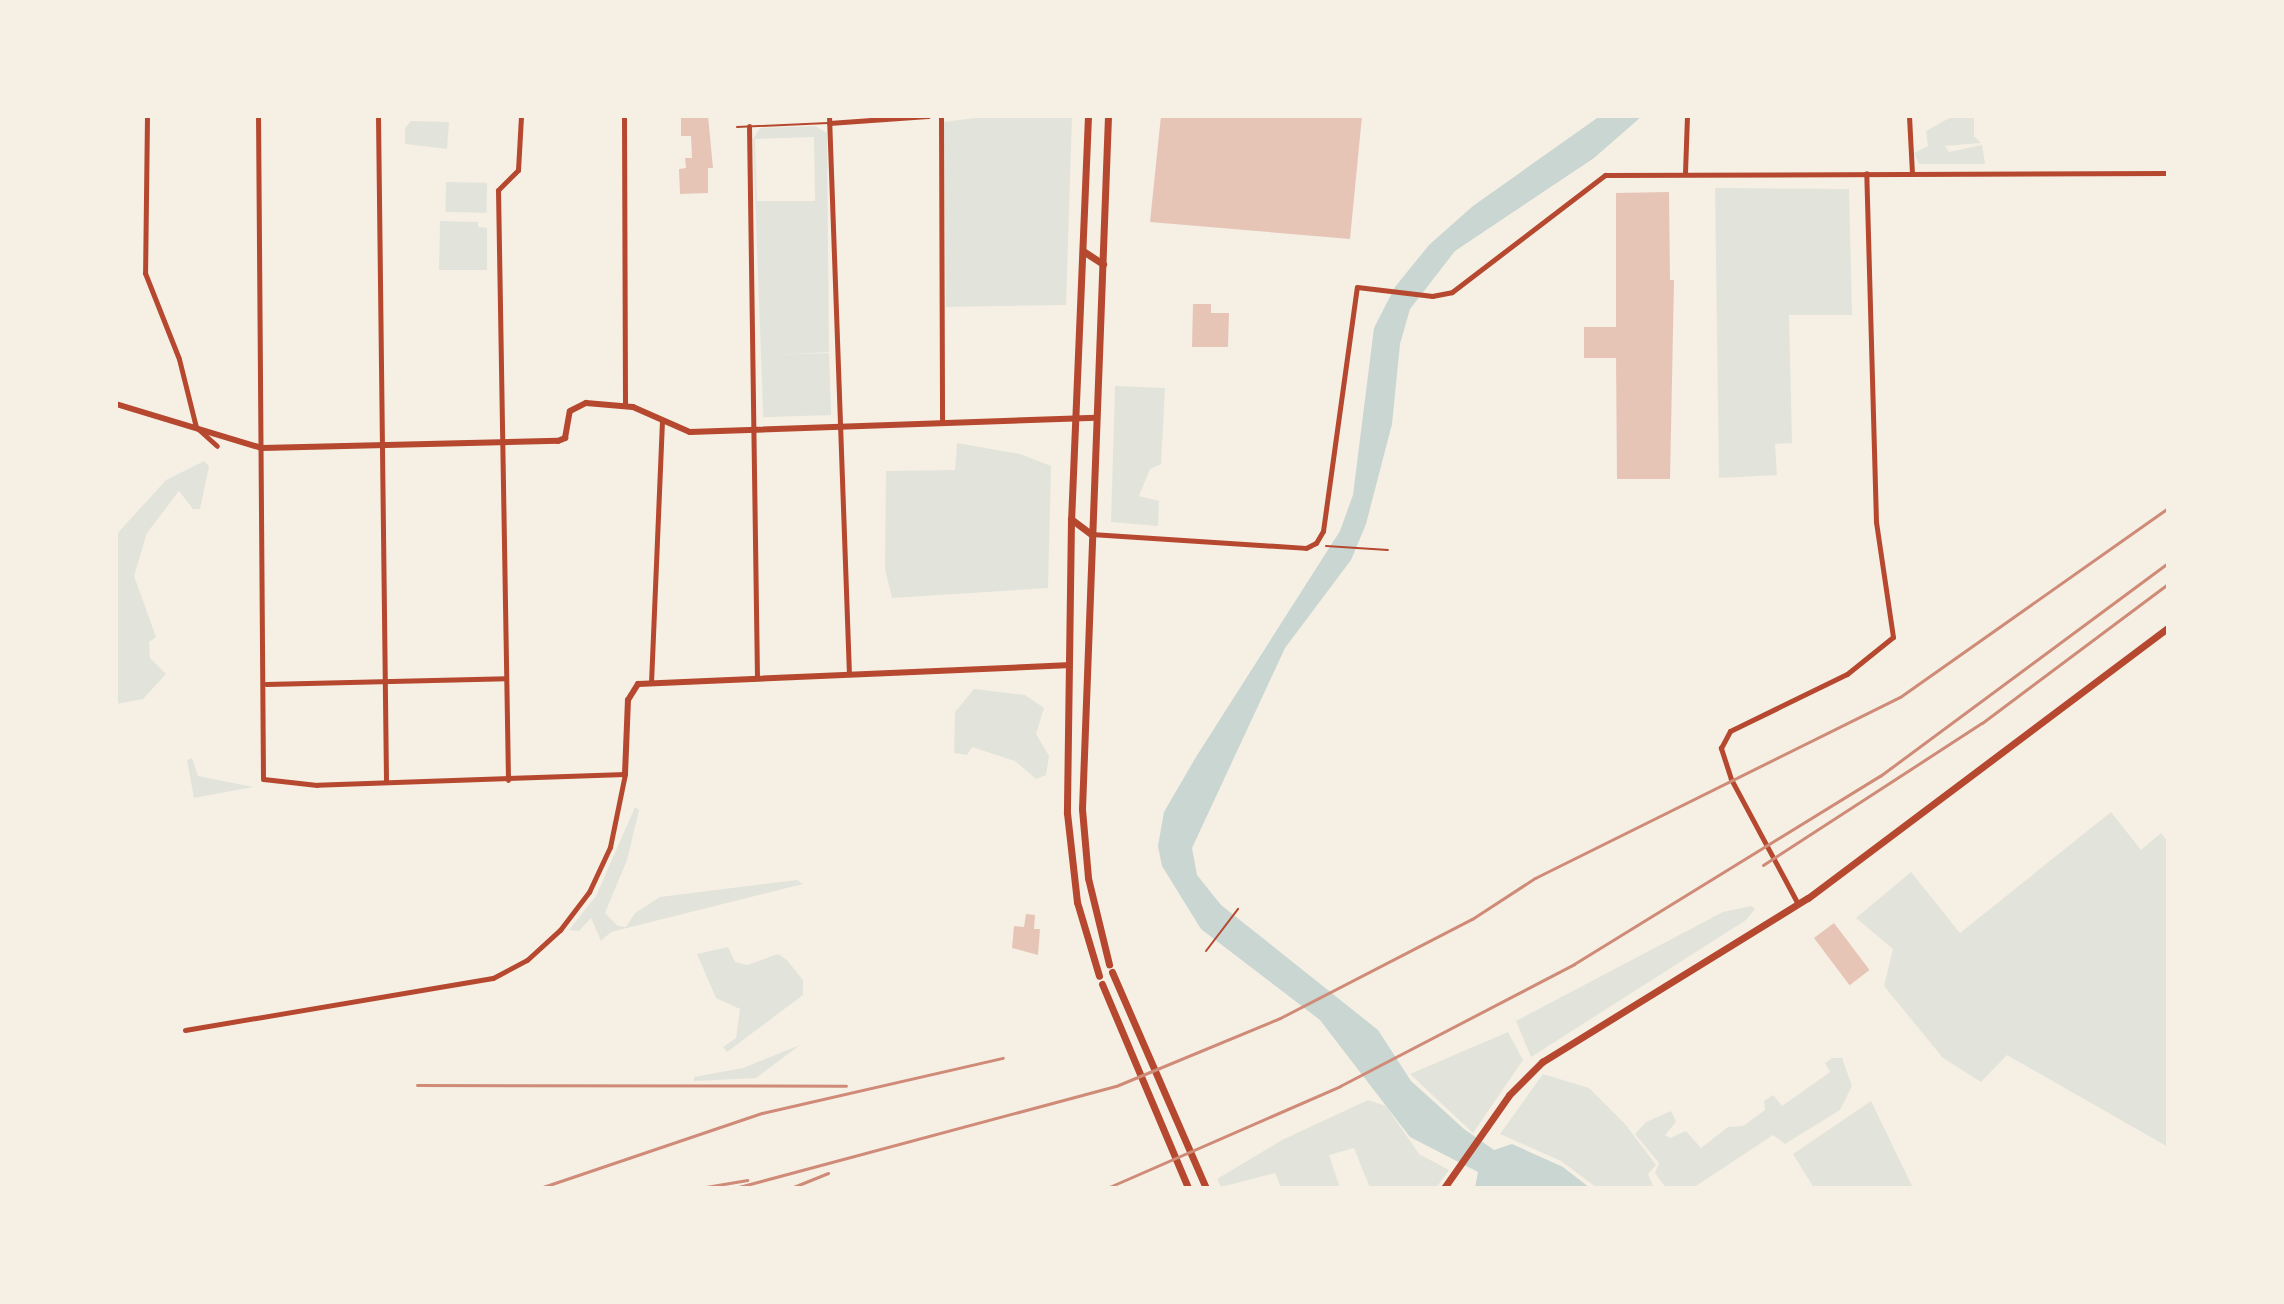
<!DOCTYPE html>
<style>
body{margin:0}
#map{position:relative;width:2284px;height:1304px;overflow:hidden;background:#f6efe4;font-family:"Source Sans 3",sans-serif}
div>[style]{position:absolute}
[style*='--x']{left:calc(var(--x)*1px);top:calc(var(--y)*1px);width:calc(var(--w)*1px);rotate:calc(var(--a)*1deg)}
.green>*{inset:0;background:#e2e4dc;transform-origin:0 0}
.water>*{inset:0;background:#c9d6d2}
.building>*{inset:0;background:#e6c5b7;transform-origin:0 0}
.service>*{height:2px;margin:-1px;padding:0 1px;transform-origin:1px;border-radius:1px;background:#b5482f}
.minor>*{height:5px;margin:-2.5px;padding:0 2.5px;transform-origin:2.5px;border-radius:2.5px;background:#b5482f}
.tertiary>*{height:6px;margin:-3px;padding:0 3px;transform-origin:3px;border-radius:3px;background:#b5482f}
.secondary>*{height:7px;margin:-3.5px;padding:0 3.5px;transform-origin:3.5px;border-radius:3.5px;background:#b5482f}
.primary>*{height:7px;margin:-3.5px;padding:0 3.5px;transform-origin:3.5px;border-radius:3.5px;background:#b5482f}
.rail>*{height:3px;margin:-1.5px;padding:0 1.5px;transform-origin:1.5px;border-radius:1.5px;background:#cf8b77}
span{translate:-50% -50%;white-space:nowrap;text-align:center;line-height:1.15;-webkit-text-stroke:6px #f6efe4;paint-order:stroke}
.frame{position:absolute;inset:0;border:118px solid #f6efe4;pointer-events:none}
</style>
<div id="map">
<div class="green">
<div style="clip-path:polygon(990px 116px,1072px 116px,1066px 305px,946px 307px,944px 122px)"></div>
<div style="clip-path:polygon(1953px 116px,1974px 116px,1974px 136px,1981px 143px,1945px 146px,1949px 152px,1982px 145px,1985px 164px,1919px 164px,1914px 153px,1928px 146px,1926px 131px)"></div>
<div style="clip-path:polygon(411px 121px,449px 122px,447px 149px,405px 144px,405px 128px)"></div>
<div style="clip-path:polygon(evenodd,815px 126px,827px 133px,829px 352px,761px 356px,753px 139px,760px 128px,815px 126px,814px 137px,815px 201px,757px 201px,755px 139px,814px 137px)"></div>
<div style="left:446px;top:182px;width:41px;height:30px;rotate:1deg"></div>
<div style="clip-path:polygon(1715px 188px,1849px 189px,1852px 315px,1789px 315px,1792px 443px,1775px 444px,1777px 475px,1719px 478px)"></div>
<div style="clip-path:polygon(440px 221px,478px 222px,478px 227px,487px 228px,487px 270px,439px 270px)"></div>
<div style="left:829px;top:353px;width:62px;height:68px;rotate:88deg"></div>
<div style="clip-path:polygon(1115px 386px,1165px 388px,1161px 464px,1150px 469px,1139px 496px,1159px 501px,1158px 526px,1111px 522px)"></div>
<div style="clip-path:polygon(957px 443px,1020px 454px,1051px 466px,1048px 588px,892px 598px,885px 569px,886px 471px,955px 470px)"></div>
<div style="clip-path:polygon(204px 461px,209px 466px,200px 509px,193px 509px,179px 491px,147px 533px,134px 576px,156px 637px,149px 642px,150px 658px,166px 674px,143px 699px,116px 704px,116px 535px,166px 480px)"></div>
<div style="clip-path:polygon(974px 689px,1025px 695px,1044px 708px,1036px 734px,1049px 756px,1046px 775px,1036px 779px,1015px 761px,972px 747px,967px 755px,954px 753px,955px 712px)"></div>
<div style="clip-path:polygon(192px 758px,198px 776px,253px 787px,194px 798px,187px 760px)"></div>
<div style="clip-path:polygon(635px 807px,639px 810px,627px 860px,605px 913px,618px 926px,626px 927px,635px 913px,660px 897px,797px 880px,803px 884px,611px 932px,601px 941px,591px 918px,579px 931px,569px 930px,596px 896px)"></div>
<div style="clip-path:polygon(2111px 812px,2141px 850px,2161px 833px,2168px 842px,2168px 1147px,2007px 1055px,1981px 1082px,1943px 1058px,1884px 986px,1893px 949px,1856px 918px,1911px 872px,1960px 933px)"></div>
<div style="clip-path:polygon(1751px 906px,1755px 909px,1746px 920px,1531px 1057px,1516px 1021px,1723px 912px)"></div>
<div style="clip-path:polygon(728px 947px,735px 962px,747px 965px,778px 954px,787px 960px,803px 980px,803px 995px,727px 1052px,723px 1047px,736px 1038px,740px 1009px,716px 998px,697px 954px)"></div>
<div style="clip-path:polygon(1508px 1032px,1523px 1060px,1473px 1133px,1410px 1074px)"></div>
<div style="clip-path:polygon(800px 1045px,756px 1078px,694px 1081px,694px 1077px,743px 1068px)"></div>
<div style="clip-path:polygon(1832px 1058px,1842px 1058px,1852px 1086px,1840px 1110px,1785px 1144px,1773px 1135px,1693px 1188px,1666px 1188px,1655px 1173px,1659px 1163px,1635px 1134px,1646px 1122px,1671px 1111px,1676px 1122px,1665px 1135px,1670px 1138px,1686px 1131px,1701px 1148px,1728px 1127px,1743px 1126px,1765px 1110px,1764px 1101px,1773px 1095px,1782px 1106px,1830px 1072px,1825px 1063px)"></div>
<div style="clip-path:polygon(1543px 1074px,1589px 1088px,1625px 1124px,1656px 1165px,1648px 1174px,1654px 1188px,1597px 1188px,1561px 1161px,1500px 1134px)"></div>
<div style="clip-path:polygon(1368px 1100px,1386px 1106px,1419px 1154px,1449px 1170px,1436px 1188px,1370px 1188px,1354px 1148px,1329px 1155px,1340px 1188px,1281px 1188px,1275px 1173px,1221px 1187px,1217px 1179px,1282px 1140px)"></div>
<div style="clip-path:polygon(1871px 1101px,1913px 1188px,1814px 1188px,1793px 1154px)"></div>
</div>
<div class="water">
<div style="clip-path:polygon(1600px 116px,1642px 116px,1594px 158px,1455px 251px,1410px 309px,1400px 344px,1392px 424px,1366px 524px,1351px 560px,1285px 648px,1192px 848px,1197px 875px,1221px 905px,1378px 1030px,1411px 1081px,1464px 1129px,1494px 1150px,1512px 1144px,1563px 1167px,1590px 1188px,1475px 1188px,1478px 1172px,1410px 1137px,1320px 1020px,1201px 929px,1162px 866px,1158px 846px,1164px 812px,1196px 757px,1340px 531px,1353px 495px,1374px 328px,1395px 287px,1429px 245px,1473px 206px)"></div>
</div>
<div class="building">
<div style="clip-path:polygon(708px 116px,713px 168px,708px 168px,708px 193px,680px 194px,679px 169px,686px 168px,685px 158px,692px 158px,691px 136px,681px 136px,681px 118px)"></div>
<div style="clip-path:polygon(1161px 116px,1362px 116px,1350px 239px,1150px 222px)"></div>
<div style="clip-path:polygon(1669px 192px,1670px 280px,1674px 280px,1670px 479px,1617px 479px,1616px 358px,1584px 358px,1584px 327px,1616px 327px,1616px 193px)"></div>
<div style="clip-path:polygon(1193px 304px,1211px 304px,1211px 313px,1229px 313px,1228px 347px,1192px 347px)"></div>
<div style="clip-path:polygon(1026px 914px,1035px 915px,1034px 929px,1040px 929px,1038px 955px,1012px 948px,1014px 926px,1024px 927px)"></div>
<div style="left:1834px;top:923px;width:59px;height:25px;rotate:53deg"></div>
</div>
<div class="service">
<div style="--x:737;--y:127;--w:91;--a:-2.5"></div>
<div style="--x:1326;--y:546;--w:62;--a:3.7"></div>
<div style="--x:1206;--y:951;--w:53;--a:-52.7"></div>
</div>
<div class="minor">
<div style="--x:147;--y:116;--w:157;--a:90.7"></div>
<div style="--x:145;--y:273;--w:92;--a:68.4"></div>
<div style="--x:179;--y:359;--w:70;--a:76"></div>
<div style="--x:196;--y:427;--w:28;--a:42"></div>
<div style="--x:378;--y:116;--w:665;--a:89.31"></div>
<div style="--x:624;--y:116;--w:289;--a:89.8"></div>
<div style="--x:829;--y:116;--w:558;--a:87.95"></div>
<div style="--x:941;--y:116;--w:307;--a:89.8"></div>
<div style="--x:1909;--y:116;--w:57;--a:87"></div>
<div style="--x:829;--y:123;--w:99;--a:-4"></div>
<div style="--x:749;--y:126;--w:552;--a:89.17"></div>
<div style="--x:1685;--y:173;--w:57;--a:-88"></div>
<div style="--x:1091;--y:534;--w:215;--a:3.7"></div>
<div style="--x:1306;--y:548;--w:11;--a:-27"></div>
<div style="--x:1316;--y:543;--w:14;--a:-60"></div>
<div style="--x:1323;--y:531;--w:246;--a:-82.1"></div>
<div style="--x:1357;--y:287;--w:76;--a:6.8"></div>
<div style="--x:1432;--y:296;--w:20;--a:-11"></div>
<div style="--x:1452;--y:292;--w:193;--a:-37.4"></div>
<div style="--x:1605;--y:175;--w:563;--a:-0.2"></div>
<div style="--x:651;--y:683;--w:261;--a:-87.6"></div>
<div style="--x:266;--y:684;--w:240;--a:-1.4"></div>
<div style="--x:508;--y:780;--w:590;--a:-90.97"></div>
<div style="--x:498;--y:190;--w:28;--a:-45"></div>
<div style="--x:518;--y:170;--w:54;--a:-86.8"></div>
<div style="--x:1798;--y:904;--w:142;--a:-118.2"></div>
<div style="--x:1731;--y:779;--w:33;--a:-108"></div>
<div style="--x:1721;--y:748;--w:19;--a:-62"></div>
<div style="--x:1730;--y:731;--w:130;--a:-26"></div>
<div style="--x:1847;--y:674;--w:59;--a:-38.8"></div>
<div style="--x:1893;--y:637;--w:116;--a:-98.4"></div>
<div style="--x:1876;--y:522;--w:349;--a:-91.6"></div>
<div style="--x:185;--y:1030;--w:312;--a:-9.6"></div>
<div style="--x:493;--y:978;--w:38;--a:-28"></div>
<div style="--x:527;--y:960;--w:45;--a:-42.3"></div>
<div style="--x:560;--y:930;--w:48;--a:-52.7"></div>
<div style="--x:589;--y:892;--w:50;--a:-65"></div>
<div style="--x:610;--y:847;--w:75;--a:-78.4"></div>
<div style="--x:625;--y:774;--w:308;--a:178"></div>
<div style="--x:317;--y:785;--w:54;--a:-173.7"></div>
<div style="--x:263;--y:779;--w:663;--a:-90.43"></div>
</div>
<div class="tertiary">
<div style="--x:116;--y:404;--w:152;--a:16.8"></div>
<div style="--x:262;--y:448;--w:296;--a:-1.4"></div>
<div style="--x:558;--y:441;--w:8;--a:-23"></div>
<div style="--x:565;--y:438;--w:27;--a:-80"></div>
<div style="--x:570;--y:411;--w:18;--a:-27"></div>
<div style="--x:586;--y:403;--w:47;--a:4.9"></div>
<div style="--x:633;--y:407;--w:62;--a:23.7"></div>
<div style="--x:690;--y:432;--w:406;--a:-2"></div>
<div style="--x:625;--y:774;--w:74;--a:-87.7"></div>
<div style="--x:628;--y:700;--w:19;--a:-58"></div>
<div style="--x:638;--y:684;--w:428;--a:-2.5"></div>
</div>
<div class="secondary">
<div style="--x:1444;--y:1188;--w:113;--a:-55"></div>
<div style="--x:1509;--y:1095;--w:47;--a:-45"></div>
<div style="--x:1542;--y:1062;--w:312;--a:-31.7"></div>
<div style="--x:1808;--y:898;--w:450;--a:-36.9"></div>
</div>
<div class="primary">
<div style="--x:1088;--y:116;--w:403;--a:92.4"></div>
<div style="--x:1071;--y:519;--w:294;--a:90.8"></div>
<div style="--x:1067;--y:813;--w:90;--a:83.6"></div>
<div style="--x:1077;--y:902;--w:77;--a:73.4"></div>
<div style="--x:1108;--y:116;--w:693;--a:92.15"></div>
<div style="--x:1082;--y:809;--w:69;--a:85"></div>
<div style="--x:1088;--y:878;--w:89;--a:76.3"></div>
<div style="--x:1083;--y:251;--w:24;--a:33"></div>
<div style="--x:1071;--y:519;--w:25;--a:37"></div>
<div style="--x:1112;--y:972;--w:236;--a:66.5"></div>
<div style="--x:1102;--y:984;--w:221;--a:67.1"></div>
</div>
<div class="rail">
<div style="--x:1763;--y:865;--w:261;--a:-33"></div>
<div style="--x:1982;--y:723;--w:232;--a:-36.8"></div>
<div style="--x:417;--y:1085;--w:429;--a:0.1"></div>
<div style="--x:540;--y:1188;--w:234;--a:-18.7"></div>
<div style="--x:762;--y:1113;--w:247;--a:-12.9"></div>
<div style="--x:700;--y:1188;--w:48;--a:-9.7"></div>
<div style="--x:735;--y:1188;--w:394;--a:-15"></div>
<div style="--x:1116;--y:1086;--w:178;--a:-22.5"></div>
<div style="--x:1280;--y:1018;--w:216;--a:-27.3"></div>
<div style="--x:1472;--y:919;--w:75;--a:-33.1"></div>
<div style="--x:1535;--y:878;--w:407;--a:-26.4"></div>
<div style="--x:1900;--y:697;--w:328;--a:-35.2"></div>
<div style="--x:791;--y:1188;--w:40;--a:-22"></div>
<div style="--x:1107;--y:1188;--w:254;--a:-23.6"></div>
<div style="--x:1340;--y:1086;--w:264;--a:-27.5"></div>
<div style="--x:1574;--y:964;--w:359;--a:-31.6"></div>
<div style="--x:1880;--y:776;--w:358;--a:-36.5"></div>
</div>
<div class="frame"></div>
</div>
